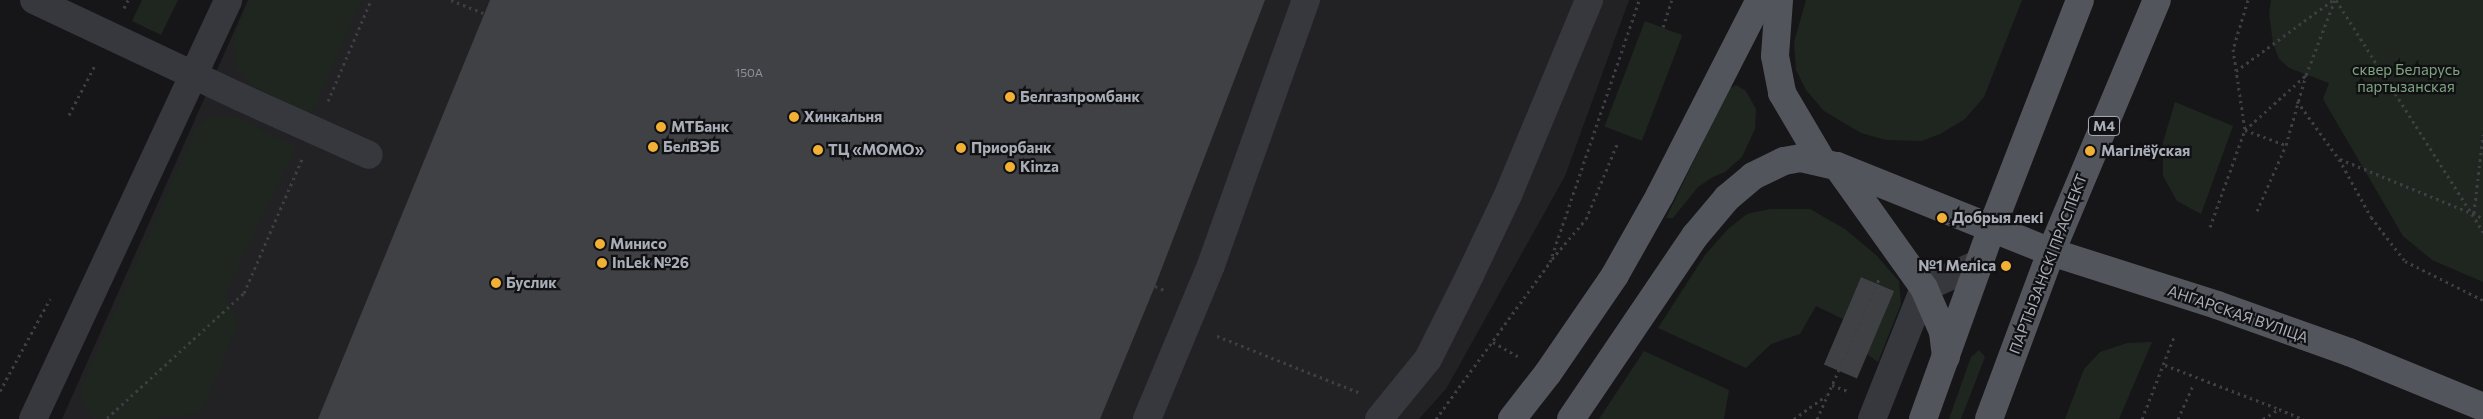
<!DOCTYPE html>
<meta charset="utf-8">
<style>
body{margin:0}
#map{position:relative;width:2483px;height:419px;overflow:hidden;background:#161618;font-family:Commissioner,sans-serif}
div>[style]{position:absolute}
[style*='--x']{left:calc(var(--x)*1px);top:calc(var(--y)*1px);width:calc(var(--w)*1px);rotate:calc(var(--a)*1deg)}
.built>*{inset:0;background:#222225}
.green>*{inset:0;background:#1e261f;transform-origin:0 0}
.building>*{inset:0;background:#404145;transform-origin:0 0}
.path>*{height:3px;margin-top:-1.5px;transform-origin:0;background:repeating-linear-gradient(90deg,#3d3f44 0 2.5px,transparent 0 6.5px)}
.minor>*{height:28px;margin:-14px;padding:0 14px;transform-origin:14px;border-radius:14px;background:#37383d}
.major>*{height:28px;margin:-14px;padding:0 14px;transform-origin:14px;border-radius:14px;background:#53555c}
.dots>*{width:14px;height:14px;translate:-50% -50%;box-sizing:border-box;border:2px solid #111113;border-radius:50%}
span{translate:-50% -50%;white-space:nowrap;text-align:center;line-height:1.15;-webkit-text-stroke:4.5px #111113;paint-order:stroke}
.number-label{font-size:12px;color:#8e929b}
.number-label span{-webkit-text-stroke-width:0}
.shield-label span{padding:1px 4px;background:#111113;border:1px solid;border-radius:4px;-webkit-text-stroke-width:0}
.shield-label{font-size:14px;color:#a8adb8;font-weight:700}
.park-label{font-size:15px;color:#7fa381}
.poi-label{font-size:15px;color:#a8adb8;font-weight:700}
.left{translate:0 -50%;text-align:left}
.right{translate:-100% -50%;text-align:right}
.street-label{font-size:15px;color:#a8adb8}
</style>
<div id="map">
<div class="built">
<div style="clip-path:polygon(248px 0,1629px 0,1565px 176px,1446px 389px,1419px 419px,62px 419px)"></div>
</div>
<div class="green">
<div style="clip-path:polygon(142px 0,178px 0,161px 35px,132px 21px)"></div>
<div style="clip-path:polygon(250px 0,362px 0,311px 115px,252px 86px,236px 66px,234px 37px)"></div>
<div style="clip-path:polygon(1806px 0,2022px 0,1984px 97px,1965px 119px,1940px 134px,1922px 141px,1886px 140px,1861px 133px,1824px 111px,1806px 90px,1796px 70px,1794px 42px)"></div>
<div style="clip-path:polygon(2271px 0,2483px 0,2483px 282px,2432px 260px,2403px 236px,2323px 99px,2329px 83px,2289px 68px,2279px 59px,2273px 43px,2269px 13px)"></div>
<div style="left:1645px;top:21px;width:40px;height:113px;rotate:21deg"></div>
<div style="clip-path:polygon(1736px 85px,1746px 91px,1756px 109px,1755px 129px,1742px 157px,1725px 172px,1713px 177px,1698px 187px,1673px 218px,1666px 218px,1729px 89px)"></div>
<div style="clip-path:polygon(2175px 102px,2233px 126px,2201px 214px,2177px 201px,2163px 176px,2163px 142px)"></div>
<div style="clip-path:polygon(214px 116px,237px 117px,296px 147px,225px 294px,238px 323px,201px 413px,156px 419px,95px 419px,84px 406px,81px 388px,197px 126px)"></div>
<div style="clip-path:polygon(1770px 209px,1810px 209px,1845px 229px,1876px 255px,1899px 281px,1901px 304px,1878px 362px,1867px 354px,1894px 291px,1861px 277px,1843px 319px,1816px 306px,1800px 334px,1771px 344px,1746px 368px,1658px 328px,1705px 255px,1728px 229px,1747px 214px)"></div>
<div style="clip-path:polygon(2152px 342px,2119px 419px,2065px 419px,2084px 369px,2100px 352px,2127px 343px)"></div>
<div style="clip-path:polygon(1979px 350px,1985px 357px,1961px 419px,1949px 419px,1971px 357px)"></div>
<div style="clip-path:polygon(1644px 351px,1729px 390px,1724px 419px,1599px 419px)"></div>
</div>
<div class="building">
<div style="clip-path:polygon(490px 0,1265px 0,1155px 286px,1100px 419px,318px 419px)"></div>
<div style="left:1861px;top:277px;width:36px;height:95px;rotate:23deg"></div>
</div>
<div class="path">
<div style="--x:451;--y:0;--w:35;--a:22"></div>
<div style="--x:2248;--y:0;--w:51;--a:107"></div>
<div style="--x:2233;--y:49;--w:82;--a:81.6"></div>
<div style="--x:2245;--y:130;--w:44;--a:20.1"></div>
<div style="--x:2336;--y:0;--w:275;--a:57.6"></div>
<div style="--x:124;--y:8;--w:9;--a:-63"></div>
<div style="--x:1663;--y:27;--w:28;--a:-72"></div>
<div style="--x:2236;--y:71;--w:120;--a:-36.2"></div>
<div style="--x:328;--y:101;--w:110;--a:-66.9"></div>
<div style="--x:2297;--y:101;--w:72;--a:54.1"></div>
<div style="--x:2339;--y:159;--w:66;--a:61.1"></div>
<div style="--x:2371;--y:217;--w:56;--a:52.3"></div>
<div style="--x:2405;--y:261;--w:87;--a:26.6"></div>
<div style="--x:69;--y:115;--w:56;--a:-62.5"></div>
<div style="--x:2340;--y:159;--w:155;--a:22.4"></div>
<div style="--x:2257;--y:211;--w:72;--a:-66.3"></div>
<div style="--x:2286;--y:145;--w:73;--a:-74.1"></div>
<div style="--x:2306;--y:75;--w:80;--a:-68.9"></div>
<div style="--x:2474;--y:213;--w:79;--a:-83.4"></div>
<div style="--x:2210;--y:227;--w:103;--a:-70.2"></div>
<div style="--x:2245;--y:130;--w:81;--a:-42"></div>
<div style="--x:1552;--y:259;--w:52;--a:-49.6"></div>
<div style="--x:1586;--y:219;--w:81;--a:-67.5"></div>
<div style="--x:1155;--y:286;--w:12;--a:24"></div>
<div style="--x:1217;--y:336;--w:154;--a:21.7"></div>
<div style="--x:1493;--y:342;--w:32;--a:30"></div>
<div style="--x:2165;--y:365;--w:122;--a:21.1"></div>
<div style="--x:1832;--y:385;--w:19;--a:21"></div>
<div style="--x:0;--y:391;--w:105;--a:-61.5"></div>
<div style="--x:107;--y:418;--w:185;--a:-42.4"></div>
<div style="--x:244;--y:293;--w:146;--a:-66.6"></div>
<div style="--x:1436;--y:419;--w:194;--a:-54"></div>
<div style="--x:1550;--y:262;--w:277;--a:-71.2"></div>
<div style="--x:1794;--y:419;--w:39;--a:-36"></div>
<div style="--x:1817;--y:419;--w:153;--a:-66.1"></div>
<div style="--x:2142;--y:419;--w:88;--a:-68.7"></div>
<div style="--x:2178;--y:419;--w:37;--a:-66"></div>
<div style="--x:2263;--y:419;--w:19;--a:-32"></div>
<div style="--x:2279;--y:409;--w:26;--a:23"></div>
</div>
<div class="minor">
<div style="--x:34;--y:0;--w:228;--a:25.2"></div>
<div style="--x:240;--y:97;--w:141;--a:24.2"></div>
<div style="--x:33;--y:419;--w:462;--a:-65"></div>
<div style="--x:1147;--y:419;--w:167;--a:-67.4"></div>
<div style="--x:1211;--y:265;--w:282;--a:-70.3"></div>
<div style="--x:1379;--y:419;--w:77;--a:-50.8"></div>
<div style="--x:1428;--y:359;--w:94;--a:-63.4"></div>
<div style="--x:1470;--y:275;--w:89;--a:-64.6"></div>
<div style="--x:1508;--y:195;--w:211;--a:-67.4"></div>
<div style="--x:1872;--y:419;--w:141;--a:-68.3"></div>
<div style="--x:1924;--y:288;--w:59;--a:-24"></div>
</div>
<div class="major">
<div style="--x:1779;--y:0;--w:56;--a:94.1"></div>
<div style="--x:1775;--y:56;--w:38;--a:79"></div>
<div style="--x:1782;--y:93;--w:79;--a:59.5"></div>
<div style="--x:1837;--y:166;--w:150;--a:54.5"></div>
<div style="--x:1924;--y:288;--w:48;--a:66.6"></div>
<div style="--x:1943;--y:332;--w:25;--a:83"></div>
<div style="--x:1512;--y:419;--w:58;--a:-52"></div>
<div style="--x:1548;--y:373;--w:119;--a:-55.6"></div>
<div style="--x:1615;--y:275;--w:92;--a:-60.6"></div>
<div style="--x:1660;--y:195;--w:219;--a:-62.9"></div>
<div style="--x:1571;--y:419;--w:221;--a:-55.9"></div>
<div style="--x:1695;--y:236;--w:50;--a:-49.9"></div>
<div style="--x:1727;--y:198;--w:34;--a:-40"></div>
<div style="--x:1753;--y:176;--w:34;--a:-26"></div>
<div style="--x:1784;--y:161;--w:17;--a:-10"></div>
<div style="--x:1801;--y:158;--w:37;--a:13"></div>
<div style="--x:1837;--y:166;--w:231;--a:21.9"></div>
<div style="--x:2051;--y:252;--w:174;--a:17.7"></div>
<div style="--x:2217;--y:305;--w:140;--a:19.6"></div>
<div style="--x:2349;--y:352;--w:145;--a:22.3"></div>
<div style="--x:1923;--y:419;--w:204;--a:-70.2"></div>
<div style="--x:1992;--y:227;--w:243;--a:-68.8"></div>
<div style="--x:1989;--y:419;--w:178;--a:-69.6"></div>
<div style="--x:2051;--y:252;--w:273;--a:-67.2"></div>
</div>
<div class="dots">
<div style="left:1010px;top:97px;background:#f2b134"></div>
<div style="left:794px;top:117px;background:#f2b134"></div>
<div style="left:661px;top:127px;background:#f2b134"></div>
<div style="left:653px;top:147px;background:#f2b134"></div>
<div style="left:961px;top:148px;background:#f2b134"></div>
<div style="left:818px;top:150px;background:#f2b134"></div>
<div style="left:2090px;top:151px;background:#f2b134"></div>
<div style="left:1010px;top:167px;background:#f2b134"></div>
<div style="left:1942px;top:218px;background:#f2b134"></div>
<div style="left:600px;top:244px;background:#f2b134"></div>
<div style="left:602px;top:263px;background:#f2b134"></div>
<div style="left:2006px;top:266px;background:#f2b134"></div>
<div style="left:496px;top:283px;background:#f2b134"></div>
</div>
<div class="number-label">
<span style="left:749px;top:73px">150А</span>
</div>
<div class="shield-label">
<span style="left:2104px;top:126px">М4</span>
</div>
<div class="park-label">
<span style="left:2406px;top:78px">сквер Беларусь<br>партызанская</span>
</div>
<div class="poi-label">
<span class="left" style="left:1020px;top:97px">Белгазпромбанк</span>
<span class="left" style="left:804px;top:117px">Хинкальня</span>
<span class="left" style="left:671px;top:127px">МТБанк</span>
<span class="left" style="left:663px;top:147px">БелВЭБ</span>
<span class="left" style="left:971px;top:148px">Приорбанк</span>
<span class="left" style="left:828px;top:150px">ТЦ «МОМО»</span>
<span class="left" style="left:2101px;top:151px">Магілёўская</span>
<span class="left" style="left:1020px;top:167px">Kinza</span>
<span class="left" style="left:1952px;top:218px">Добрыя лекі</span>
<span class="left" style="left:610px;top:244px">Минисо</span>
<span class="left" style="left:612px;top:263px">InLek №26</span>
<span class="right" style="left:1996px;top:266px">№1 Меліса</span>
<span class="left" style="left:506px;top:283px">Буслик</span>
</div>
<div class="street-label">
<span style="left:2048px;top:264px;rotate:-69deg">ПАРТЫЗАНСКІ ПРАСПЕКТ</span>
<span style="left:2238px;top:314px;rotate:19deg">АНГАРСКАЯ ВУЛІЦА</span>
</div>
</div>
